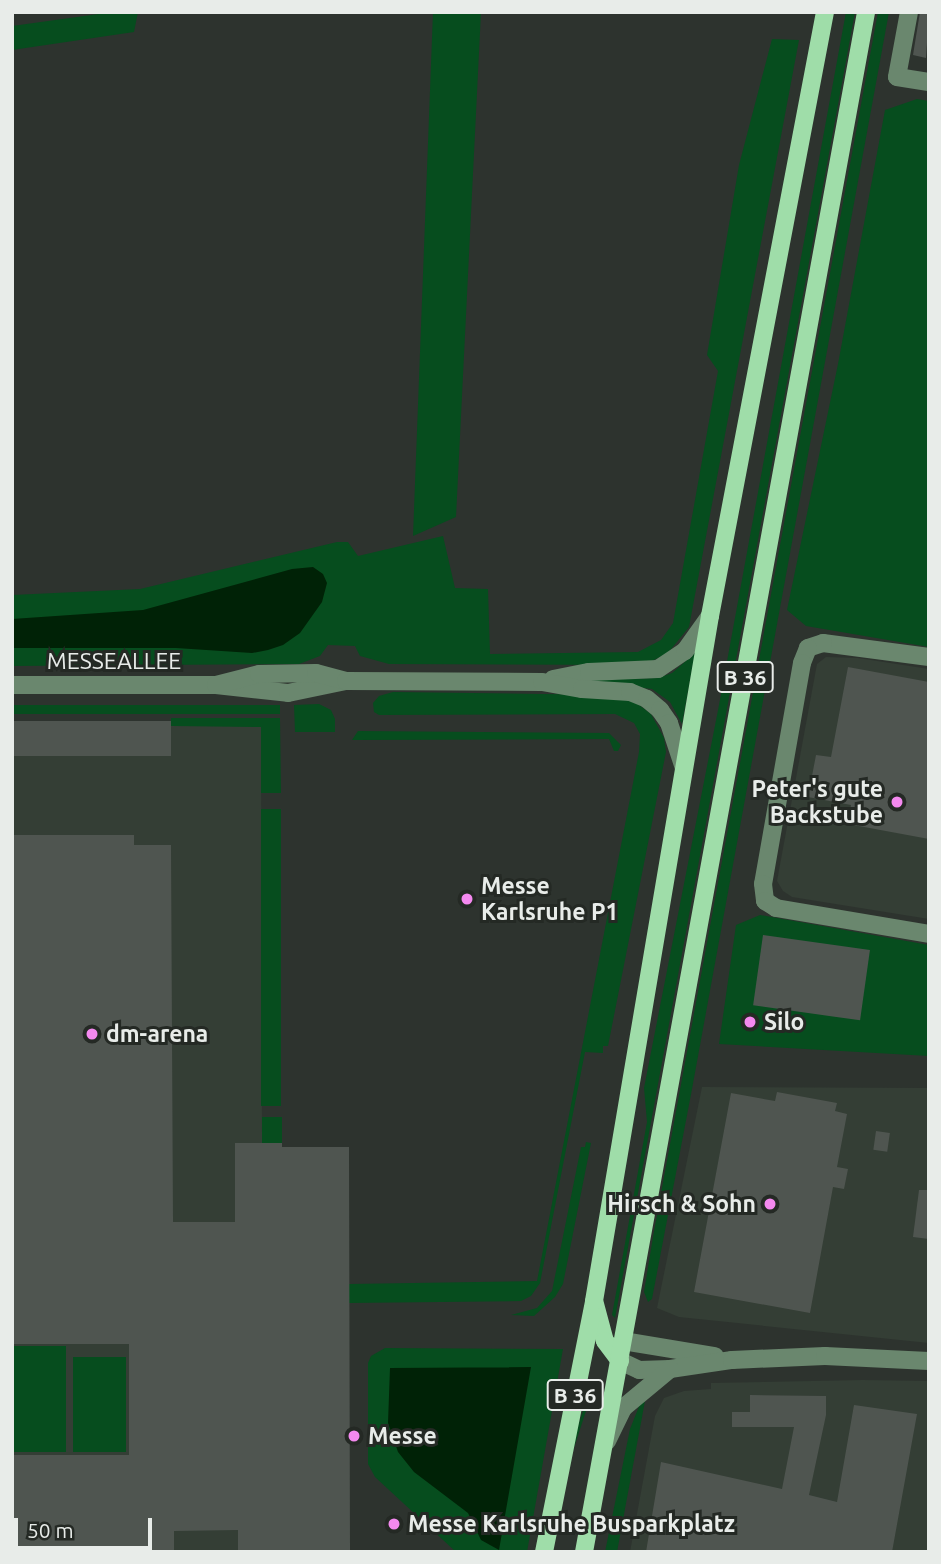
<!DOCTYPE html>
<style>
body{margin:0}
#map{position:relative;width:941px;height:1564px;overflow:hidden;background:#2d332e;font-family:Ubuntu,sans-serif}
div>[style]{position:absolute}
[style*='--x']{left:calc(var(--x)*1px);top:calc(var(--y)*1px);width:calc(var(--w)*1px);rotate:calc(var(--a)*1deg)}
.built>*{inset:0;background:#343e35}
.green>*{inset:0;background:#064d1e;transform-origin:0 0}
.water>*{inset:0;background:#002206}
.building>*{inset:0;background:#4f5550;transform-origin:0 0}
.minor>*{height:18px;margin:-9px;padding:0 9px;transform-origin:9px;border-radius:9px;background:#6a876e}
.major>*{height:18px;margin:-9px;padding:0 9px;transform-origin:9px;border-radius:9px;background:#9fdda9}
.dots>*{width:19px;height:19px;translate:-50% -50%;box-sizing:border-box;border:4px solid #242924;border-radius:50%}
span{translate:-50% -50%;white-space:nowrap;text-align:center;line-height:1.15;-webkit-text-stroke:6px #242924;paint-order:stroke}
.shield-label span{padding:2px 5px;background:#242924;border:2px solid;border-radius:5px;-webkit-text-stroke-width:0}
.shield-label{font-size:21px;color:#e8ece9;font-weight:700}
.street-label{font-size:23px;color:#e8ece9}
.poi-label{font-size:23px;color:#e8ece9;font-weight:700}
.right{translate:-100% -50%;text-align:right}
.left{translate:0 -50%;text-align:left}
.frame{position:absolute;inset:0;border:14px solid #e8ece9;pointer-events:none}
.scale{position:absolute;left:14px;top:1518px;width:138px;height:32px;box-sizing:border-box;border:4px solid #e8ece9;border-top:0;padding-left:9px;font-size:21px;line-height:24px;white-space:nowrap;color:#e8ece9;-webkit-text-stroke:5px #242924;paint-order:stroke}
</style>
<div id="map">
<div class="built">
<div style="clip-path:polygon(826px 657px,858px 658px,929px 669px,929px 919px,792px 897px,783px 891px,777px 881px,817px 664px)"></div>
<div style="clip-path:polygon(171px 721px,261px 723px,262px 1142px,282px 1143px,283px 1552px,12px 1552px,12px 722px)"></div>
<div style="clip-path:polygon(702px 1087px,929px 1088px,929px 1343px,679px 1317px,657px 1308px)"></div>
<div style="clip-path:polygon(863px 1380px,929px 1381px,929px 1552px,630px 1552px,655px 1416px,664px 1398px,684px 1391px,711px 1389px,711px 1383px)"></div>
</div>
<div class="green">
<div style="clip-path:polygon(113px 12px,138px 12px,134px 32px,12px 50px,12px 26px)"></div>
<div style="clip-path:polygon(433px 12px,481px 12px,456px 517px,413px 536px)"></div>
<div style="clip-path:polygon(846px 12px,855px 12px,615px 1318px,612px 1315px,647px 1122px,644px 1088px,719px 705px)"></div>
<div style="clip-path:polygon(878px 12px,889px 12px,692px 1089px,652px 1299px,648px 1302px,644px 1292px,653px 1237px)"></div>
<div style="clip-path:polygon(772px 39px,799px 40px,689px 627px,668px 653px,652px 661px,634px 665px,389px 664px,360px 656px,355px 646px,328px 645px,320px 656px,299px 664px,12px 666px,12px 595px,140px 589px,337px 542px,348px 542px,358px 556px,443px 536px,455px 588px,488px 589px,490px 654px,638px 652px,661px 640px,673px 623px,718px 371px,707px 355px,739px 165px)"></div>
<div style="clip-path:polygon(917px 99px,929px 101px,929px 647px,806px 626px,787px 610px,838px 364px,885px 110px)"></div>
<div style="clip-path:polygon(695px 653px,682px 724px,670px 702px,652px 689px,578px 680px,658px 678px,672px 673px)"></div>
<div style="clip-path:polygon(393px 692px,613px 695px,638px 704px,651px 714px,664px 738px,666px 752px,608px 1046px,603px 1046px,603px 1053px,585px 1052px,540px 1283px,531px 1296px,521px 1301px,349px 1303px,349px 1284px,537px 1281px,639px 752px,640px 734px,634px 723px,615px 714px,379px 715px,374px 712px,373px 703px,379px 696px)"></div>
<div style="clip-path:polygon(319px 704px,331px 710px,335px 719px,335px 732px,295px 732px,294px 705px)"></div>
<div style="left:12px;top:705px;width:268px;height:9px"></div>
<div style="clip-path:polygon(171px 718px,280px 718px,281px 793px,261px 793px,261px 727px,171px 726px)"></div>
<div style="clip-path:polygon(358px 731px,609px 733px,621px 745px,618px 751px,614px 751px,609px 739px,352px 740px)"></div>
<div style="left:261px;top:809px;width:20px;height:297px"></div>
<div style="clip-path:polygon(760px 915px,929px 945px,929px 1056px,719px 1044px,736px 925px)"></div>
<div style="left:262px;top:1117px;width:20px;height:26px"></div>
<div style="clip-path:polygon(586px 1142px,591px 1143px,563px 1284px,555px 1297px,534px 1316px,511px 1315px,537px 1308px,552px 1291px,581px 1147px,585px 1147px)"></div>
<div style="left:66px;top:1346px;width:106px;height:54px;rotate:90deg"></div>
<div style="clip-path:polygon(385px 1348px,563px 1349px,527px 1552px,456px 1552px,375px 1477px,368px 1464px,368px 1363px,371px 1356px)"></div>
<div style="left:73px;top:1357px;width:53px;height:95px"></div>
<div style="left:588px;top:1395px;width:3px;height:159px;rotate:18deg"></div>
<div style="clip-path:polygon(645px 1401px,617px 1552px,605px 1552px,630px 1429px,640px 1404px)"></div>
</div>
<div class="water">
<div style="clip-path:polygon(313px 567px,323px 574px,327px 583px,322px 602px,300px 633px,283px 645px,268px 650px,252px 653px,176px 648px,12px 648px,12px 619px,143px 610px,292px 569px)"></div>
<div style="clip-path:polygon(531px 1367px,499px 1550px,481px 1540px,468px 1513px,414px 1472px,398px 1452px,388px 1423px,390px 1368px)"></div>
</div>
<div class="building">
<div style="clip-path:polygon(920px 12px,929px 12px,926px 58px,913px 55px)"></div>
<div style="clip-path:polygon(848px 667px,929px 682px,929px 839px,848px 824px,851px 805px,808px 797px,816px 755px,831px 757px)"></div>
<div style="left:171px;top:721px;width:35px;height:159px;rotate:90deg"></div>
<div style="clip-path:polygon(12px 835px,134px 835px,134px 845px,171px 845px,173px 1222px,235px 1222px,235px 1143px,282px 1143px,282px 1147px,349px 1147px,350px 1552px,238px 1552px,238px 1530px,174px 1531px,174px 1552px,12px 1552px,12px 1455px,129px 1455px,129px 1344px,12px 1344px)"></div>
<div style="left:763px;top:935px;width:108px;height:71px;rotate:8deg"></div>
<div style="clip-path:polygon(777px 1092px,837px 1103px,835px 1111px,847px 1114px,837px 1167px,848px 1169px,844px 1189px,833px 1187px,810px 1313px,694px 1292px,731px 1093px,775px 1101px)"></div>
<div style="left:876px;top:1131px;width:14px;height:19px;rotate:8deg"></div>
<div style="clip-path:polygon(919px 1190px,929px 1190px,929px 1239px,913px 1237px)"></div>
<div style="clip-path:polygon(750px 1395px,826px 1396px,826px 1415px,809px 1495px,837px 1502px,854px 1405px,917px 1414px,892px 1552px,646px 1552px,661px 1462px,782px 1489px,794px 1427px,732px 1427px,732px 1412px,750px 1412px)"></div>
</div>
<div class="minor">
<div style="--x:909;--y:12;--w:66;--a:100.5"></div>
<div style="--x:897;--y:77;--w:32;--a:9"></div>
<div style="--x:929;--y:657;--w:107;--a:-172.5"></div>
<div style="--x:823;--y:643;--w:16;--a:162"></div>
<div style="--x:808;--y:648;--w:16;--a:112"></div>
<div style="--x:802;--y:663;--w:224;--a:100"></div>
<div style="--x:763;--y:884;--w:17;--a:83"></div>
<div style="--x:765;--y:901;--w:13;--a:32"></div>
<div style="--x:776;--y:908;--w:155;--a:9.6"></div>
<div style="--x:553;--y:679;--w:37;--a:-11"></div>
<div style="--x:589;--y:672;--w:69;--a:-2.5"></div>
<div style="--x:658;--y:669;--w:32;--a:-34"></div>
<div style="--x:685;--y:651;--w:43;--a:-54.5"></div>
<div style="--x:12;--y:685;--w:204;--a:0"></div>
<div style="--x:216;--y:685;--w:72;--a:6.3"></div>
<div style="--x:288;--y:693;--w:59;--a:-11.7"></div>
<div style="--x:216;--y:685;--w:44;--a:-14.3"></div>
<div style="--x:259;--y:674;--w:57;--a:-1"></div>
<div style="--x:316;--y:673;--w:31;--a:15"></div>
<div style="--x:346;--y:681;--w:196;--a:0.3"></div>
<div style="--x:542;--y:682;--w:41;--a:9.9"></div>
<div style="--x:582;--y:689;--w:48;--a:3.6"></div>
<div style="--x:630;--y:692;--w:18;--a:22"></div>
<div style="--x:647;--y:699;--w:17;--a:40"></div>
<div style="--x:660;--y:710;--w:16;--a:55"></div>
<div style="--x:669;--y:723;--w:47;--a:71.6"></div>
<div style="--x:623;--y:1341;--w:93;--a:9.3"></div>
<div style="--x:620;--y:1361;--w:21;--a:25"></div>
<div style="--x:639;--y:1370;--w:31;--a:-2"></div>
<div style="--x:670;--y:1369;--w:63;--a:-8.3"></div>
<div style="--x:732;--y:1360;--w:93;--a:-2.5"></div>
<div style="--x:825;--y:1356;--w:104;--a:2.8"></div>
<div style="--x:607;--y:1441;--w:37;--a:-64"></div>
<div style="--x:623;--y:1408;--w:61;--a:-39.7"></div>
</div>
<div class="major">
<div style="--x:595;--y:1304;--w:38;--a:75"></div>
<div style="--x:605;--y:1341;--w:25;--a:53"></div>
<div style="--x:544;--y:1552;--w:256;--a:-78.7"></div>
<div style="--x:594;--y:1301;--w:695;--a:-80.39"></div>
<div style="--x:710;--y:616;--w:615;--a:-79.22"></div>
<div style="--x:584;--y:1552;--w:1566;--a:-79.62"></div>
</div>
<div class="dots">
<div style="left:897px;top:802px;background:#f489ef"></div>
<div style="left:467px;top:899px;background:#f489ef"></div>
<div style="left:750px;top:1022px;background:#f489ef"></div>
<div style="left:92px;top:1034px;background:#f489ef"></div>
<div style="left:770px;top:1204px;background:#f489ef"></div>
<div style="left:354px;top:1436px;background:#f489ef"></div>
<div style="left:394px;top:1524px;background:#f489ef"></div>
</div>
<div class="shield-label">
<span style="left:745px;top:677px">B 36</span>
<span style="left:575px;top:1395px">B 36</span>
</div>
<div class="street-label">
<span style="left:114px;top:661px">MESSEALLEE</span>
</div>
<div class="poi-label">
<span class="right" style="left:883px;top:802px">Peter's gute<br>Backstube</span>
<span class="left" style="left:481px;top:899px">Messe<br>Karlsruhe P1</span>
<span class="left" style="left:764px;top:1022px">Silo</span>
<span class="left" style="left:106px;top:1034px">dm-arena</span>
<span class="right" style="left:756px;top:1204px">Hirsch &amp; Sohn</span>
<span class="left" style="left:368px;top:1436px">Messe</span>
<span class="left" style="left:408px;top:1524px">Messe Karlsruhe Busparkplatz</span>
</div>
<div class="frame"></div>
<div class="scale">50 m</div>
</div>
